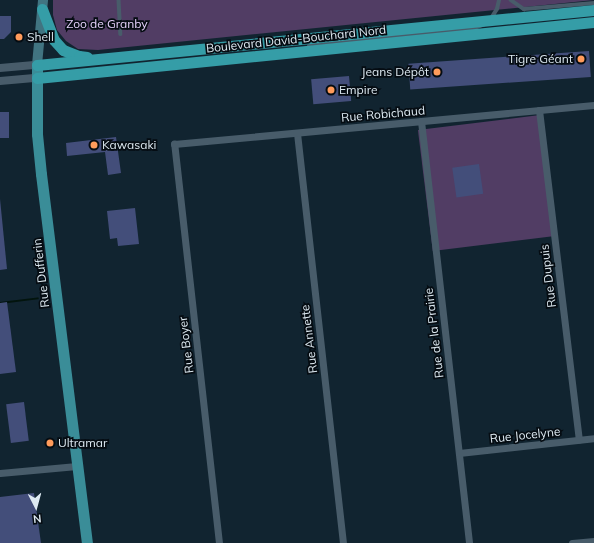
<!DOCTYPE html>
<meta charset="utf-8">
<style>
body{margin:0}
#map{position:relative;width:594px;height:543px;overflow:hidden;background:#112430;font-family:Mulish,sans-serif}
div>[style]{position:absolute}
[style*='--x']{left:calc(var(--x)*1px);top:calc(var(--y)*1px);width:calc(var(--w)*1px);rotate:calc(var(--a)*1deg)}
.green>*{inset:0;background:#513d64;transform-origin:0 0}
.stream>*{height:2px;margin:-1px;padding:0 1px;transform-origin:1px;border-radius:1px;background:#02140d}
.building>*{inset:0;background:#434e7a;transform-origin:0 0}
.service>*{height:3.5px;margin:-1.75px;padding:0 1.75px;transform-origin:1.75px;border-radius:1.75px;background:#485c6a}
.minor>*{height:7px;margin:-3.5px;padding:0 3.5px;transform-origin:3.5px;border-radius:3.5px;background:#485c6a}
.tertiary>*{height:8px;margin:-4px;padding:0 4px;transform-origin:4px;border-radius:4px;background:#485c6a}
.secondary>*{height:10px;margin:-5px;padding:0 5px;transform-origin:5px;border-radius:5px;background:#417481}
.primary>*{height:11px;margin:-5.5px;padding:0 5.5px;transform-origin:5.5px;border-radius:5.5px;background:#3a8d98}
.trunk>*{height:11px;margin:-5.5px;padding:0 5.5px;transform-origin:5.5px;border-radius:5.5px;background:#359da7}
.dots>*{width:11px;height:11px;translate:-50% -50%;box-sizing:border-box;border:2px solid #050c12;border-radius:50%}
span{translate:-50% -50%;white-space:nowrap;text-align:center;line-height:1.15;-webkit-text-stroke:3.5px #050c12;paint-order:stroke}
.park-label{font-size:12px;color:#e6d1fc}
.poi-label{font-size:12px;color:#dde9f1}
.left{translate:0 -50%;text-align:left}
.right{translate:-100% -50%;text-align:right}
.street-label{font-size:12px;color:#dde9f1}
.north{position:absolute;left:16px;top:487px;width:40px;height:40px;-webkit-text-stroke:3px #050c12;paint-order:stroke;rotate:174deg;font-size:11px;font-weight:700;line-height:16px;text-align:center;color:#dde9f1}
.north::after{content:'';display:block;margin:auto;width:14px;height:18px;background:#dde9f1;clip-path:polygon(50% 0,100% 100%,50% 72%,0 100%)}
</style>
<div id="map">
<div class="green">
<div style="clip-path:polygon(53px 0,594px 0,98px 50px,78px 49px,66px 41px,57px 30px,53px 15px)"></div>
<div style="left:540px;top:115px;width:122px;height:123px;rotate:83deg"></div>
</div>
<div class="stream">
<div style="--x:0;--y:303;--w:38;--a:-7"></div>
</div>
<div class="building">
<div style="clip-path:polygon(0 16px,11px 16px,11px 32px,4px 39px,0 39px)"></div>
<div style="left:589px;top:51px;width:26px;height:181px;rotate:86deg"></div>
<div style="left:349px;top:76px;width:25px;height:38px;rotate:85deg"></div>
<div style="left:0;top:112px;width:9px;height:26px"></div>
<div style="clip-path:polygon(116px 137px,121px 173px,108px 175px,105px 152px,67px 156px,66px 143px)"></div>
<div style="left:479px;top:164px;width:30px;height:27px;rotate:82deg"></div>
<div style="clip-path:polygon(0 199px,7px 269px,0 270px)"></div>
<div style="clip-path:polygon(135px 208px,139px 244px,118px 246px,117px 238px,110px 239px,107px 211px)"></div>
<div style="clip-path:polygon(7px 302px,16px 372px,0 374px,0 303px)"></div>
<div style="left:24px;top:402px;width:39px;height:18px;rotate:83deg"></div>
<div style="clip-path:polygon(34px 493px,41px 543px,0 543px,0 497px)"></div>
</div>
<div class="service">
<div style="--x:119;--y:0;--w:34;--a:87"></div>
<div style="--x:511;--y:0;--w:16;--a:35"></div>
<div style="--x:524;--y:9;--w:70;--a:-4.9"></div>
<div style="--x:492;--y:17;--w:9;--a:-58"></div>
<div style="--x:497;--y:9;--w:9;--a:-77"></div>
<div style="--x:309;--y:46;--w:164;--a:-6"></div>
<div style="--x:472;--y:29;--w:12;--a:-20"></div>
</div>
<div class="minor">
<div style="--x:539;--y:110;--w:332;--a:83.1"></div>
<div style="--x:421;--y:121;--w:425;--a:83.5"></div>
<div style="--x:297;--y:133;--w:413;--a:83.6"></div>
<div style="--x:459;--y:453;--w:136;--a:-6.3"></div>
<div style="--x:0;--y:473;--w:77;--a:-5.2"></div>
<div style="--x:219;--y:543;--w:402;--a:-96.4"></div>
<div style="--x:174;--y:144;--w:422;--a:-5.3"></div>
<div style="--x:572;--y:543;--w:22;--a:-5"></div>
</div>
<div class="tertiary">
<div style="--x:0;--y:68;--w:37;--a:-5"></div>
<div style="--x:0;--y:81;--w:37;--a:-5"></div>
</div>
<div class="secondary">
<div style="--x:37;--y:65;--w:65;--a:-84.7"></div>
</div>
<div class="primary">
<div style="--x:37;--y:65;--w:69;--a:90"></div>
<div style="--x:37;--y:134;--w:40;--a:84.3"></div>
<div style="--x:41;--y:174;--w:372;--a:82.9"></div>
</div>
<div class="trunk">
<div style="--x:42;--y:9;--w:33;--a:69"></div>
<div style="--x:54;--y:40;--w:13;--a:48"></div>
<div style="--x:63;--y:50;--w:17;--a:21"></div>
<div style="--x:79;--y:56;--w:8;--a:7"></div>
<div style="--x:37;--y:65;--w:560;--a:-5.64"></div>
<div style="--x:37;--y:78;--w:560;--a:-5.74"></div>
</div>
<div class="dots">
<div style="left:19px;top:37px;background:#ff9b5b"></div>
<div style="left:581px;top:59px;background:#ff9b5b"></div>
<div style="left:437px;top:72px;background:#ff9b5b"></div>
<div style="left:331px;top:90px;background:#ff9b5b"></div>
<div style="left:94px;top:145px;background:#ff9b5b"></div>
<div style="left:50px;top:443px;background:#ff9b5b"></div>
</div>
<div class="park-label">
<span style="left:107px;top:24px">Zoo de Granby</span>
</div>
<div class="poi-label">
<span class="left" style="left:27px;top:37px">Shell</span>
<span class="right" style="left:573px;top:59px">Tigre Géant</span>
<span class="right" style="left:429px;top:72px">Jeans Dépôt</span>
<span class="left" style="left:339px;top:90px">Empire</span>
<span class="left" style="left:102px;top:145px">Kawasaki</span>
<span class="left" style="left:58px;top:443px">Ultramar</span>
</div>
<div class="street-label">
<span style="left:296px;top:39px;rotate:-6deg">Boulevard David-Bouchard Nord</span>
<span style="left:383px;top:114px;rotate:-5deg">Rue Robichaud</span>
<span style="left:41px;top:273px;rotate:-97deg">Rue Dufferin</span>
<span style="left:548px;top:276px;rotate:-97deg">Rue Dupuis</span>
<span style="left:434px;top:333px;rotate:-97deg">Rue de la Prairie</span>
<span style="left:309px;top:339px;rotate:-97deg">Rue Annette</span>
<span style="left:186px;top:345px;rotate:-97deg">Rue Boyer</span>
<span style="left:525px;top:435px;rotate:-6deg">Rue Jocelyne</span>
</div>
<div class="north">N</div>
</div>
